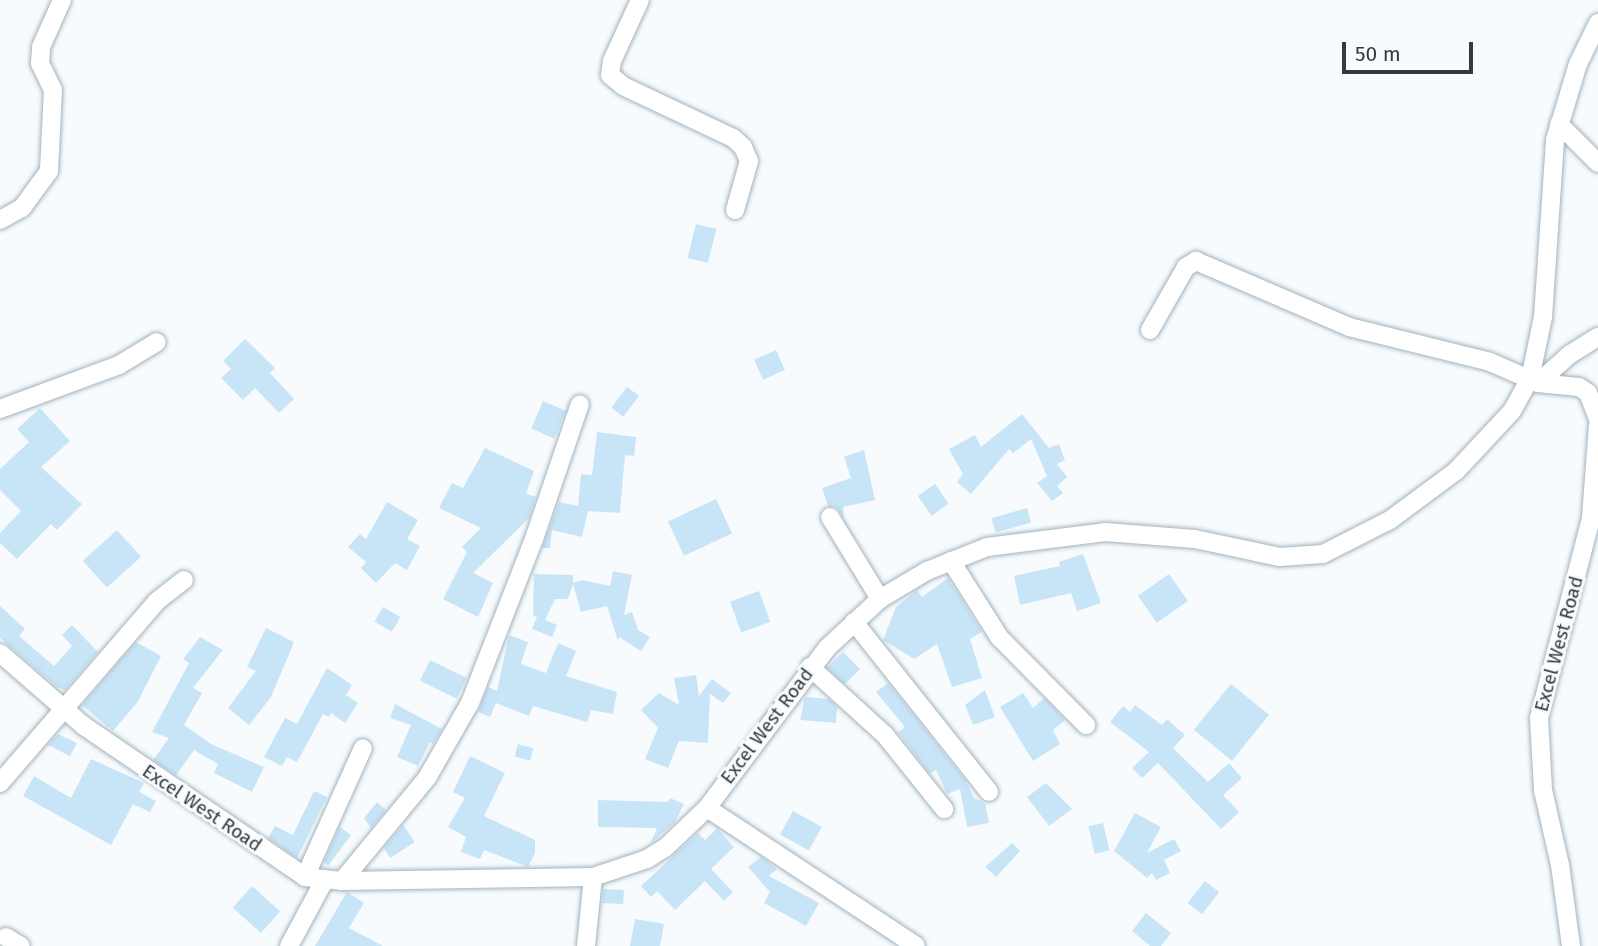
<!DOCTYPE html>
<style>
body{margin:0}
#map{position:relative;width:1598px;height:946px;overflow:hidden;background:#f7fbfd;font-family:"Fira Sans",sans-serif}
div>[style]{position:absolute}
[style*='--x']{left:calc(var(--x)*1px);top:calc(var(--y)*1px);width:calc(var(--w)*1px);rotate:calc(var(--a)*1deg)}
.building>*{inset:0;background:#c8e5f8;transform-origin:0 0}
.roads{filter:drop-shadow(0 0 2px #a1b2be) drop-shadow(0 0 2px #a1b2be)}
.minor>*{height:18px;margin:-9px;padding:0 9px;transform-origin:9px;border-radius:9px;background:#fff}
span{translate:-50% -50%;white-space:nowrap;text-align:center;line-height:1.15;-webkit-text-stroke:6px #f7fbfd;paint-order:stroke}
.street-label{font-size:19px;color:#343b40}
.scale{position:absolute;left:1342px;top:42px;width:131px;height:32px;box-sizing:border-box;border:4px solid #343b40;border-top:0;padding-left:9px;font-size:21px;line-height:24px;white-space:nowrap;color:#343b40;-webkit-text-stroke:5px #f7fbfd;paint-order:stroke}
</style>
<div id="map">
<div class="building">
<div style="left:696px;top:224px;width:21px;height:35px;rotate:14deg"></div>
<div style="clip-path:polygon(245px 339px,275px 368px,270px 373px,294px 399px,279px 413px,255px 388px,243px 400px,221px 378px,231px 369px,223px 361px)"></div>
<div style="left:776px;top:350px;width:22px;height:24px;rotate:66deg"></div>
<div style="left:627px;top:387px;width:15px;height:26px;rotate:37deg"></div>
<div style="left:543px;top:401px;width:25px;height:30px;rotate:23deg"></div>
<div style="clip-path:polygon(40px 408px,70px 441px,41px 467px,82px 504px,57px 530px,51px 524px,17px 559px,0 543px,0 533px,21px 511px,0 490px,0 469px,29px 442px,17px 429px)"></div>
<div style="clip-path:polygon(1022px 414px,1049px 448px,1059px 444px,1065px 460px,1057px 464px,1067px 477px,1057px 486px,1063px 493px,1052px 501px,1037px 483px,1047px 476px,1031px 439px,1013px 453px,1009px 449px,971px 494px,957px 482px,963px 474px,949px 449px,975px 435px,981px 447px)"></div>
<div style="clip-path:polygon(597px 432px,636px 437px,634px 456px,625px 455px,620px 513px,588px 511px,582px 537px,552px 530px,550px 548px,542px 548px,559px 502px,578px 506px,581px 474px,592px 475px)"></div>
<div style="clip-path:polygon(485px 448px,534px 471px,526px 494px,536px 497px,529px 518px,473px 573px,493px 583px,478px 617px,443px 599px,467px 552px,462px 547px,481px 528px,439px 508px,452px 483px,463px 488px)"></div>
<div style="clip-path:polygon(864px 450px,875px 500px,843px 507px,844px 518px,836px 507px,828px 506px,822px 488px,851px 478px,844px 457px)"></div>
<div style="left:935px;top:484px;width:24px;height:21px;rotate:55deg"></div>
<div style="left:716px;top:499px;width:38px;height:53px;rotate:65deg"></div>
<div style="clip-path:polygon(387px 502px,418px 520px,407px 539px,420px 546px,407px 570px,395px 563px,376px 583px,361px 568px,366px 562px,348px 547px,360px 534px,366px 539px)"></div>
<div style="left:1027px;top:508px;width:15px;height:37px;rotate:74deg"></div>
<div style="left:117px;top:530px;width:36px;height:46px;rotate:48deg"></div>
<div style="clip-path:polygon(1083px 554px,1101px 603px,1077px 611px,1071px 593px,1020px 605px,1014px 576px,1060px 566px,1059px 562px)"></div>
<div style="clip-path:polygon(613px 571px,632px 575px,624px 615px,632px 612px,638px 630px,650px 637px,641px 651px,619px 637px,618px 641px,607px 606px,581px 612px,573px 584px,568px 599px,555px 599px,545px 620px,557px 625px,552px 637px,532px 629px,537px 617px,533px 615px,534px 574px,573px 575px,573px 583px,582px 580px,610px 586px)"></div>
<div style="left:1169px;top:574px;width:33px;height:38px;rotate:55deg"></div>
<div style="clip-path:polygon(948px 578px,982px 632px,970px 639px,982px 678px,952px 687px,937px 644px,914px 659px,883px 640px,896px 607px,917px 590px,922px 597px)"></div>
<div style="left:759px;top:591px;width:33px;height:31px;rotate:70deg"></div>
<div style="clip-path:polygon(0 606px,25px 629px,19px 636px,54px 666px,72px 646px,62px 635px,72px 625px,98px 652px,65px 690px,57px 687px,0 638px)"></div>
<div style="left:383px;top:607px;width:20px;height:17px;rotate:30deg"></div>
<div style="clip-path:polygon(266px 628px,294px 642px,271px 697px,249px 725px,228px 708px,256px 671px,247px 667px)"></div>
<div style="clip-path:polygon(509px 635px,528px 642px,521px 664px,546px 673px,558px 643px,576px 651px,566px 676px,617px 692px,613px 714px,591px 710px,587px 722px,533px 706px,529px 716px,496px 703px,490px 717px,478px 712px,488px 687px,497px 691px)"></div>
<div style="clip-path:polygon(200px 637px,223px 650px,193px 688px,202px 693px,184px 725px,211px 744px,264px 767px,252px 792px,214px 773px,218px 764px,194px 750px,176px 775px,153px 760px,169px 738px,152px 732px,189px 663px,183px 659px)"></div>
<div style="clip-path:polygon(136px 642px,161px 656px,137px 703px,113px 731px,82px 705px)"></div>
<div style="left:843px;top:652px;width:24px;height:22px;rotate:45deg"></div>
<div style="left:430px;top:660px;width:41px;height:23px;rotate:26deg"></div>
<div style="clip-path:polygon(327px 668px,352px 685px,346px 695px,358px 703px,345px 723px,331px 713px,329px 717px,323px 714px,297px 762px,287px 757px,282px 766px,264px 757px,285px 718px,297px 724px)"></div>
<div style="clip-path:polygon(696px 675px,699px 696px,712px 679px,731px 693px,723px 703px,710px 694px,708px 743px,679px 741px,668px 768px,645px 759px,658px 728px,641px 710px,659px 693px,679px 705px,674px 678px)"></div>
<div style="clip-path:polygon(888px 683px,966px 781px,974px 798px,985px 803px,989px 823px,967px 827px,960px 789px,947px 794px,936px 770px,930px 774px,898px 732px,905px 727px,876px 692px)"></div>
<div style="left:1231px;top:684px;width:49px;height:59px;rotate:39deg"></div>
<div style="clip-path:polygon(985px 690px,995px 717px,973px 725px,965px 705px)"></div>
<div style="clip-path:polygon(1023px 693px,1033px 708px,1044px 698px,1065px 720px,1053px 730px,1060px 744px,1033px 761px,1000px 707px)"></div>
<div style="clip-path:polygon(805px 697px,829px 699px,837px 707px,836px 723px,800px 720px)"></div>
<div style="clip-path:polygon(395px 704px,442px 729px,433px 744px,430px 742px,418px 766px,397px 757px,411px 725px,390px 718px)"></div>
<div style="clip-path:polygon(1135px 705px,1162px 725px,1167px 719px,1185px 735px,1173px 748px,1208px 782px,1229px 763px,1242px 778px,1223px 795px,1239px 812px,1221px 829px,1158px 763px,1142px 778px,1132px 768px,1149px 752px,1110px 722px,1123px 706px,1130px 712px)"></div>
<div style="clip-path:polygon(58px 734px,77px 743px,70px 756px,48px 745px)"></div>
<div style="left:518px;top:744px;width:16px;height:13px;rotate:15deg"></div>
<div style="clip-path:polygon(470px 756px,505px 773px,484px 816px,535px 840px,535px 853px,528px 867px,484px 850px,480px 859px,461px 852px,466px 837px,448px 827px,465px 798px,453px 792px)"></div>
<div style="clip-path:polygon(91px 759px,144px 783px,139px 792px,156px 801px,150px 812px,133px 804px,111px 845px,23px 796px,34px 776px,71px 798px)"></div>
<div style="clip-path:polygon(1046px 783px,1072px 809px,1049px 826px,1027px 797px)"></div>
<div style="clip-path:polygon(314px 791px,327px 797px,297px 858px,268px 838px,275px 826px,293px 835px)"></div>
<div style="clip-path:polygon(670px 798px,684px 804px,675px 822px,651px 843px,657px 828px,598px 827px,598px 800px,668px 802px)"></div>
<div style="clip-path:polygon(377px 802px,386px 810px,371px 828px,364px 818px)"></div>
<div style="left:793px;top:811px;width:33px;height:27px;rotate:29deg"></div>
<div style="clip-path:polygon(1135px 813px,1161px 827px,1147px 853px,1174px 839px,1181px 851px,1164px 860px,1170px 873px,1156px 880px,1152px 873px,1147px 878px,1114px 851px)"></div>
<div style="left:1103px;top:823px;width:28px;height:15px;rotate:77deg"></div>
<div style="clip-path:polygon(403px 825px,415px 842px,390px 858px,384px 848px)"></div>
<div style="clip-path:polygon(340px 827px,351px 835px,328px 866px,324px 862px)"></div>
<div style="clip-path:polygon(717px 828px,734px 847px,711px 869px,733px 892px,724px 901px,705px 881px,675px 910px,657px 891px,651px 897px,641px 886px,698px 833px,705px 840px)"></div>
<div style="clip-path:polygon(1012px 843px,1020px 851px,996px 877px,985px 867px)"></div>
<div style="clip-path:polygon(761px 857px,777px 869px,769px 876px,819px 903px,806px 926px,764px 903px,770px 892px,748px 867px)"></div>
<div style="left:1205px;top:881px;width:18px;height:28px;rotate:38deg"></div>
<div style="left:252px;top:886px;width:38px;height:29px;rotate:42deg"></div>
<div style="left:603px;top:889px;width:21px;height:14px;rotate:3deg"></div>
<div style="clip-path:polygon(347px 892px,364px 903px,349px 928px,383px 946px,315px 946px)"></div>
<div style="clip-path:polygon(1146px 913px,1171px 933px,1161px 946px,1150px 946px,1132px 931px)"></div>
<div style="clip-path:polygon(635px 919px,664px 924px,660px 946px,630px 946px)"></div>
</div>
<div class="roads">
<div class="minor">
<div style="--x:640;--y:0;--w:67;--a:114.7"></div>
<div style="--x:612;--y:61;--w:14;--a:98"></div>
<div style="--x:610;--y:75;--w:17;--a:40"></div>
<div style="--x:623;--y:86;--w:122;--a:25.3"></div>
<div style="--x:733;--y:138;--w:13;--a:42"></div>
<div style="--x:743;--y:147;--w:15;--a:67"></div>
<div style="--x:749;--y:161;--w:51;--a:105.9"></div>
<div style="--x:1559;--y:124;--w:55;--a:45"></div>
<div style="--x:0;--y:220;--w:25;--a:-29"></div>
<div style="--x:22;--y:208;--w:46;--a:-53.9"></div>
<div style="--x:49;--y:171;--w:81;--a:-87.2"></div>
<div style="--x:53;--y:90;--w:30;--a:-116"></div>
<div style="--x:40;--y:63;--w:16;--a:-86"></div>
<div style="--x:41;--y:47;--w:51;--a:-65.9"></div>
<div style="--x:1150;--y:330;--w:73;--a:-60.3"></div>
<div style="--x:1186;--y:267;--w:12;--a:-31"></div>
<div style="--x:1196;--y:261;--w:167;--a:23.3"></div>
<div style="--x:1349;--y:327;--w:145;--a:13.9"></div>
<div style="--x:1490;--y:362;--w:52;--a:23.6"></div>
<div style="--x:1538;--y:383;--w:41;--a:5.6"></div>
<div style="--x:1579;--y:387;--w:11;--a:34"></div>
<div style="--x:1588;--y:393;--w:28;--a:69"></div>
<div style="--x:1538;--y:383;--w:42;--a:-42.1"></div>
<div style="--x:1569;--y:355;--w:34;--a:-32"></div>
<div style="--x:0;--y:409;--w:127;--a:-20.3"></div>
<div style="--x:119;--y:365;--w:44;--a:-31.2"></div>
<div style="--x:830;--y:517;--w:96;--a:58.6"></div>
<div style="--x:951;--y:561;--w:90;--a:57.7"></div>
<div style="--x:999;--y:637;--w:124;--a:45.3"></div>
<div style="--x:854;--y:622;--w:217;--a:51.5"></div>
<div style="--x:0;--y:653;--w:111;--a:41"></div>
<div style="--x:84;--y:726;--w:268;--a:34.3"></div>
<div style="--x:305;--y:877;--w:37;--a:6"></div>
<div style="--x:342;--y:881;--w:251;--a:-0.9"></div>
<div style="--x:593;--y:877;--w:57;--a:-18.4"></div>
<div style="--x:647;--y:859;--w:22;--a:-32"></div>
<div style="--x:666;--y:847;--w:57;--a:-43.6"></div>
<div style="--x:707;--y:808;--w:200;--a:-53.1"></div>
<div style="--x:827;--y:648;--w:72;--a:-42.8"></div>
<div style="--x:880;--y:599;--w:55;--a:-30.8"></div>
<div style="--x:927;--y:571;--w:65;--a:-21.8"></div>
<div style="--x:987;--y:547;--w:119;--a:-7.2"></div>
<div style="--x:1105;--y:532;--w:90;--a:4.4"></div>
<div style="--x:1195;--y:539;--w:87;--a:12"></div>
<div style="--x:1280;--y:557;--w:43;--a:-4"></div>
<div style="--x:1323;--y:554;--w:75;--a:-26.9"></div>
<div style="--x:1390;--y:520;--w:82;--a:-36.6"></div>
<div style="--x:1456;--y:471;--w:82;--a:-47"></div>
<div style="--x:1512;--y:411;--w:37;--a:-61"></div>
<div style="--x:1530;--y:379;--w:63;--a:-78.2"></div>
<div style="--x:1543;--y:317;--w:177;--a:-86.1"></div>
<div style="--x:1555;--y:140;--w:79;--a:-73.2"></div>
<div style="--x:1578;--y:64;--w:46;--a:-64"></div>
<div style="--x:810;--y:667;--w:101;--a:42.2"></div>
<div style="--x:885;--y:735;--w:95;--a:51.4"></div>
<div style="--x:0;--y:783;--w:240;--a:-49.2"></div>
<div style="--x:157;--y:601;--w:34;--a:-38"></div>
<div style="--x:707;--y:808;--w:250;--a:33.4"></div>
<div style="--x:305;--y:877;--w:141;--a:-65.8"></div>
<div style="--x:342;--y:881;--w:134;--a:-50.5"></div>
<div style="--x:427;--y:778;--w:86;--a:-60.2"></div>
<div style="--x:470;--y:703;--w:179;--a:-68.7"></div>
<div style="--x:535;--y:536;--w:139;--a:-71.2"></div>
<div style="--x:6;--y:937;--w:17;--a:31"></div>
<div style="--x:289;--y:946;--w:74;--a:-61.7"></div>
<div style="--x:586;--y:946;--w:69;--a:-84.2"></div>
<div style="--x:1571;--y:946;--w:82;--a:-97.7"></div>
<div style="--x:1560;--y:865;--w:77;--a:-102.8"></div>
<div style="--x:1543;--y:790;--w:72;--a:-93.2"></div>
<div style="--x:1539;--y:718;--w:207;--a:-75.4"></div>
<div style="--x:1591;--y:518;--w:93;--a:-85.7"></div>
</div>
</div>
<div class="street-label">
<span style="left:1559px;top:644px;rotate:-75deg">Excel West Road</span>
<span style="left:767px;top:726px;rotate:-53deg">Excel West Road</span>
<span style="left:202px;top:808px;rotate:34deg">Excel West Road</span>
</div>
<div class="scale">50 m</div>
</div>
